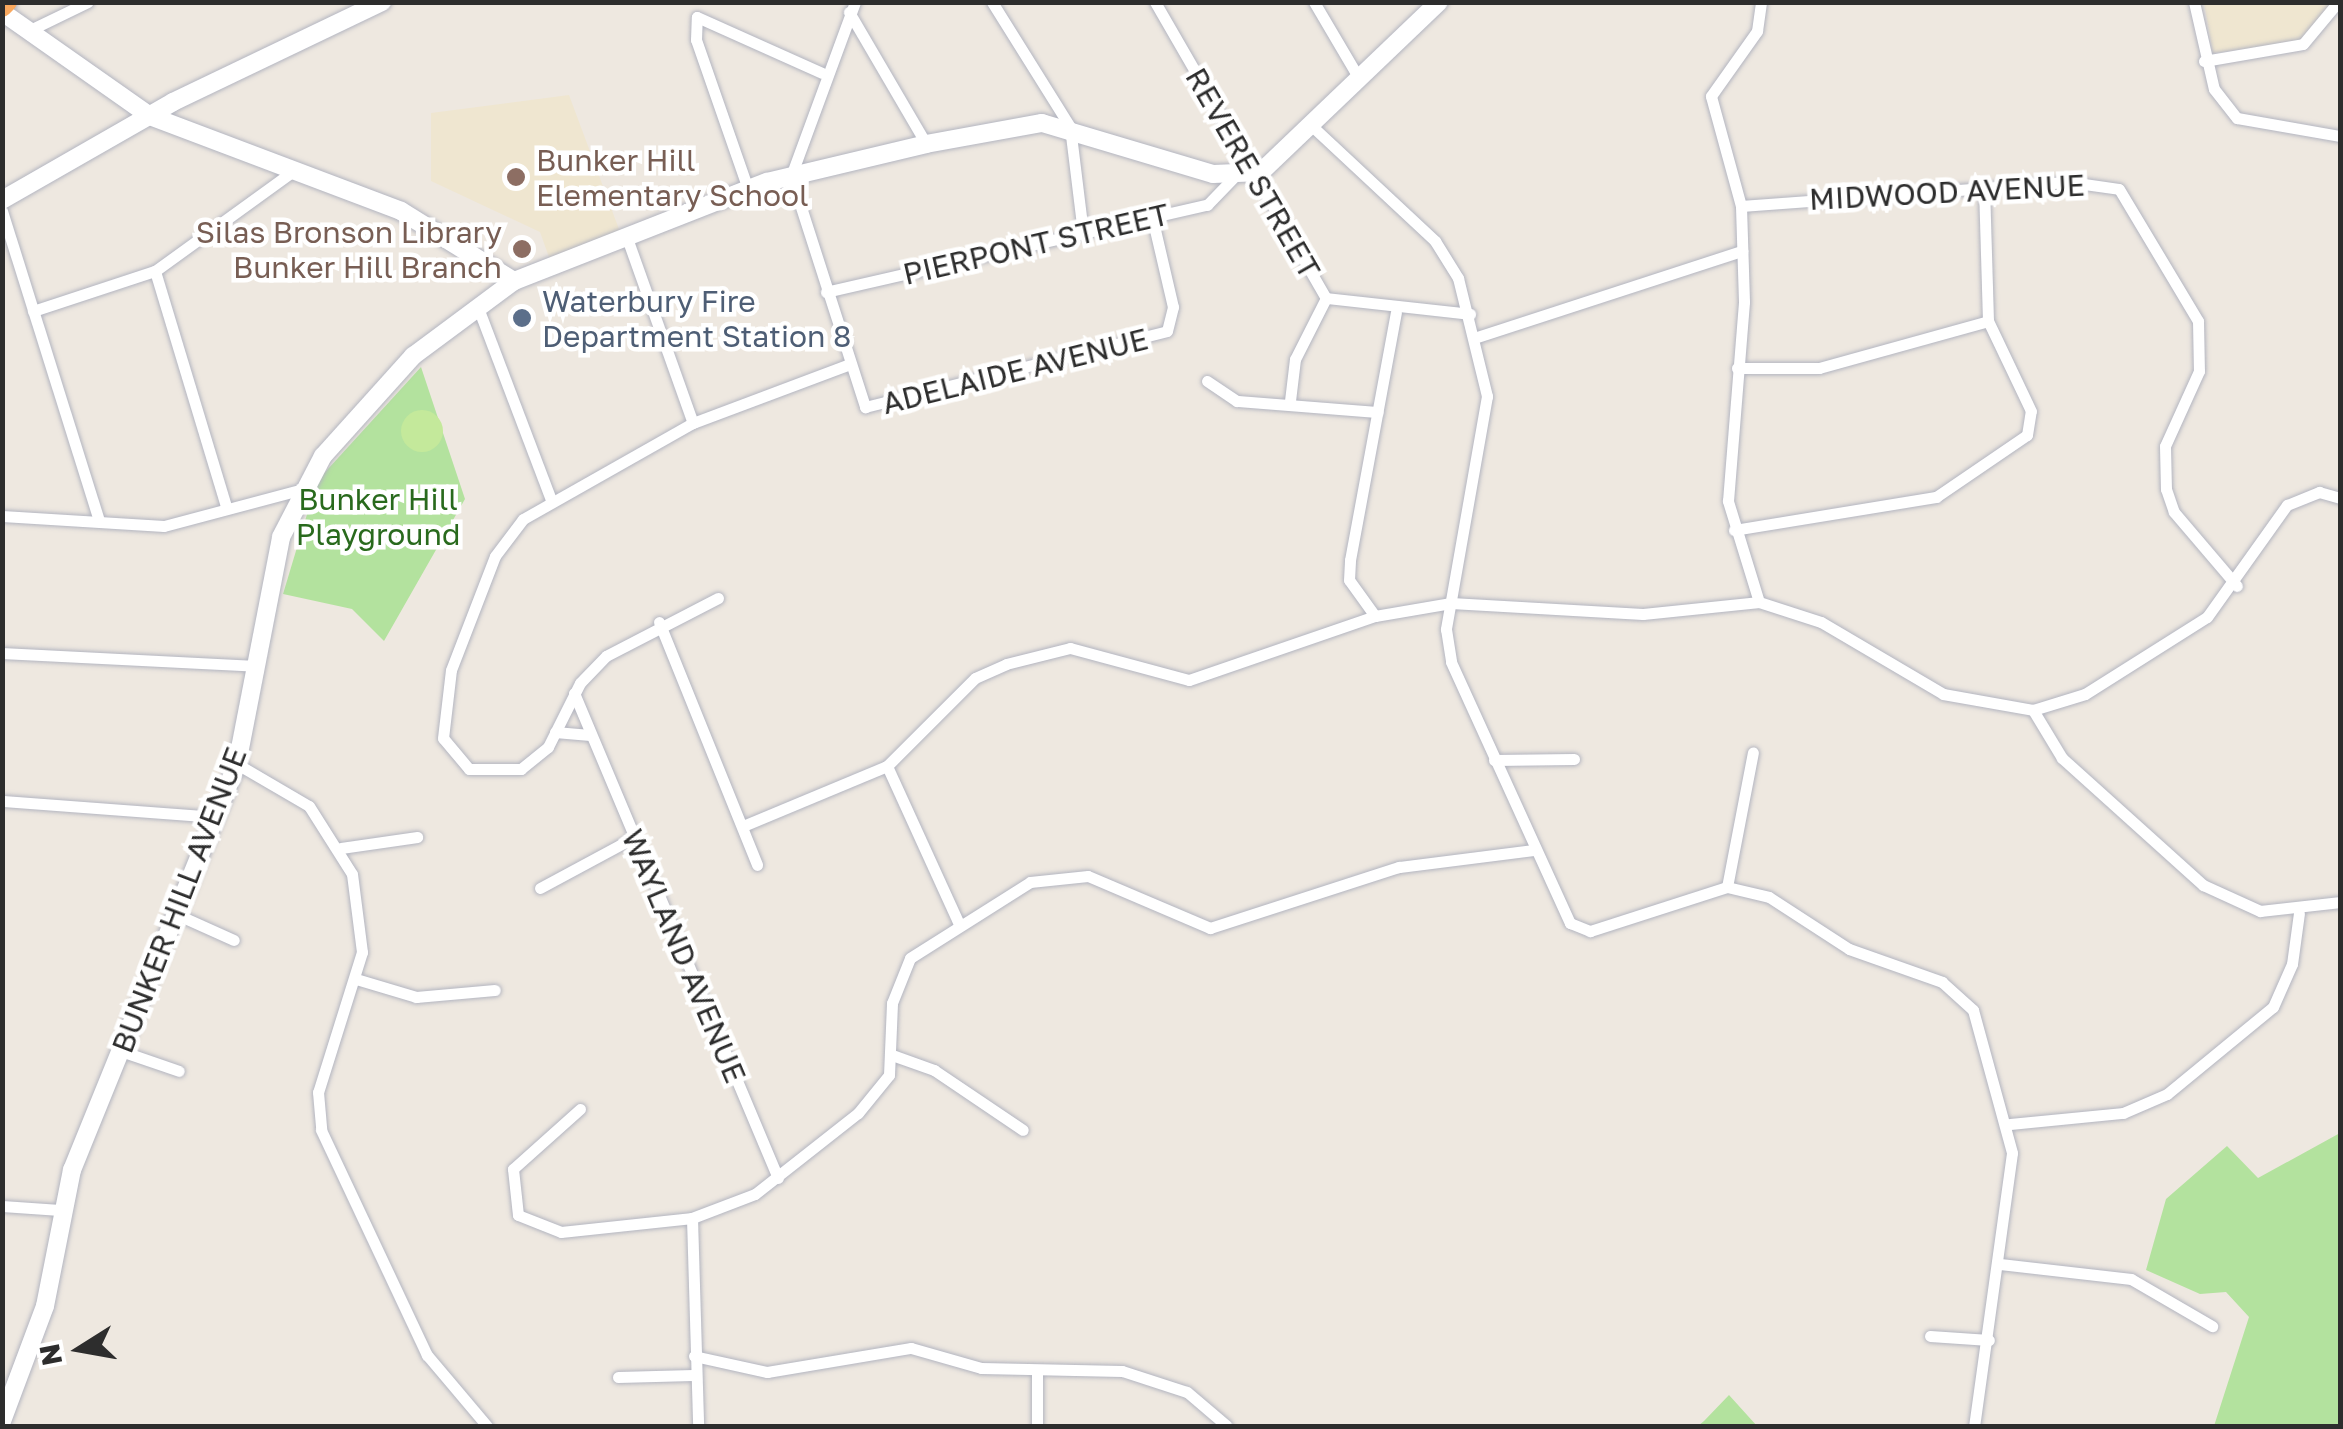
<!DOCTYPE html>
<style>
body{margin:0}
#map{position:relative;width:2343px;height:1429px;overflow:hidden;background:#eee8e0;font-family:"Golos Text",sans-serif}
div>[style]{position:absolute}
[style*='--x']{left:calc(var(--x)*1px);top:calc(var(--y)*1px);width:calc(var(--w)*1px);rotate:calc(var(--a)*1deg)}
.education>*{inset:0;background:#efe6d0}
.green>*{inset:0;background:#b3e29e}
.pitch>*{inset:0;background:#c4e99b}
.round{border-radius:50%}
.roads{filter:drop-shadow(0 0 2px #b3b5c0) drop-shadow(0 0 2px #b3b5c0)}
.street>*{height:11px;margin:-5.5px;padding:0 5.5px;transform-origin:5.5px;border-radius:5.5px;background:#fff}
.secondary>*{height:18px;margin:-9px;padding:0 9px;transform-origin:9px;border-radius:9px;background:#fff}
.highway>*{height:20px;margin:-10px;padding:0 10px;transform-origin:10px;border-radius:10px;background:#faa95f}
.dots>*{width:28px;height:28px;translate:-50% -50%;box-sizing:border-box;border:5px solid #fff;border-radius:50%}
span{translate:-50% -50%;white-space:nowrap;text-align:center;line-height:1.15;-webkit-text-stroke:9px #fff;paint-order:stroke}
.education-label{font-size:30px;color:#785e54}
.left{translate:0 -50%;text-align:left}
.right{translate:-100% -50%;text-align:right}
.street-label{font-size:30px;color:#2d2d2d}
.service-label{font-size:30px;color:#4e5e75}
.park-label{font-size:30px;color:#296a1d}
.frame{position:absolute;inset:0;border:5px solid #2d2d2d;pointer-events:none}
.north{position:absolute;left:30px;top:1299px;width:100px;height:100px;-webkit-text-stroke:8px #fff;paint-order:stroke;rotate:259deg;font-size:28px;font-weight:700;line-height:40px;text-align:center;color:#2d2d2d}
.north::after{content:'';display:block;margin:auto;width:35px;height:45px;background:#2d2d2d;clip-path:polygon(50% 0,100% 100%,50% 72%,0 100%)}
</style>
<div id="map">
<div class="education">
<div style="clip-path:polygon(2204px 3px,2332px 3px,2298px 42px,2213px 53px)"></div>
<div style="clip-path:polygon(569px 95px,620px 232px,550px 260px,540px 232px,431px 181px,431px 113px)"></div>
</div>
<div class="green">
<div style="clip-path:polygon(421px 367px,465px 499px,384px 641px,352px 609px,283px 594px,317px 481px)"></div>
<div style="clip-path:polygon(2340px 1133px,2340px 1426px,2214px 1426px,2249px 1317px,2226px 1292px,2200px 1294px,2146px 1270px,2166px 1199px,2227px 1146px,2258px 1178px)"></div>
<div style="clip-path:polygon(1729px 1395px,1757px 1426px,1698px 1426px,1704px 1421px)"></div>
</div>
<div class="pitch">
<div class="round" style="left:401px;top:410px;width:42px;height:42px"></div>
</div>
<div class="roads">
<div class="street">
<div style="--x:855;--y:2;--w:185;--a:110.2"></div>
<div style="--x:791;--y:176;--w:243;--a:72.2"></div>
<div style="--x:865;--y:407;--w:311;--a:-14.1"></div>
<div style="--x:1167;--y:331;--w:25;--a:-76"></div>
<div style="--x:1173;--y:307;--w:92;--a:-103.1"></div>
<div style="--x:992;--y:2;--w:147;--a:58"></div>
<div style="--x:1070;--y:127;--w:107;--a:83"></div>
<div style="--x:1155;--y:2;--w:342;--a:60"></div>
<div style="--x:1326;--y:298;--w:68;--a:116.9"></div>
<div style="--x:1295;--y:359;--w:42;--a:96.8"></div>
<div style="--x:1314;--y:2;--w:91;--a:59.5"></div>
<div style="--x:2194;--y:2;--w:89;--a:77.1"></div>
<div style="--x:2214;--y:89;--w:37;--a:52"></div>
<div style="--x:2237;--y:118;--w:105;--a:9.9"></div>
<div style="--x:849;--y:12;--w:153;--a:59.7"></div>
<div style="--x:30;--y:30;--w:64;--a:-25.8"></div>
<div style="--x:2204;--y:61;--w:100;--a:-9.7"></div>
<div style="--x:2303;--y:44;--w:55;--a:-50.2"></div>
<div style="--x:1314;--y:128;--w:166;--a:43"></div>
<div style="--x:1435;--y:241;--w:44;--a:58.1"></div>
<div style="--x:1458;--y:278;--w:122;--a:76.2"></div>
<div style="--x:1487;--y:396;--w:237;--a:100"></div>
<div style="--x:1446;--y:629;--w:33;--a:81"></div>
<div style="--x:1451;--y:662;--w:287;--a:65.5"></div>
<div style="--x:1570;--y:923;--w:22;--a:22"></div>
<div style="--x:1590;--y:931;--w:144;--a:-17.8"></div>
<div style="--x:1727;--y:887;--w:137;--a:-79.1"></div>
<div style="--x:748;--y:189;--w:158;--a:-109.2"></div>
<div style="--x:696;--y:40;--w:23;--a:-88"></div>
<div style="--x:697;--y:17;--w:137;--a:24.1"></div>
<div style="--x:1741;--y:206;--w:330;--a:-4.2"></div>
<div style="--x:2070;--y:182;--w:49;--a:8.1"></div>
<div style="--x:2119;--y:189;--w:154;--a:59.1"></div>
<div style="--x:2198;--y:321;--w:50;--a:88.9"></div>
<div style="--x:2199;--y:371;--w:82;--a:114.4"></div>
<div style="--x:2165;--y:446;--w:43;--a:88.7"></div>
<div style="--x:2166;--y:489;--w:24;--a:71"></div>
<div style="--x:2174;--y:512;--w:97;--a:49.6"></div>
<div style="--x:2;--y:211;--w:325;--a:72.6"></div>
<div style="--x:627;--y:238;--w:196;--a:70.4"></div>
<div style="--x:155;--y:271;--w:245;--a:73.2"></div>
<div style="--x:826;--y:292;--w:391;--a:-12.9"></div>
<div style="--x:1207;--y:205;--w:40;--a:-46"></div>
<div style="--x:1326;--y:298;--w:145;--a:6.3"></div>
<div style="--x:477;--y:305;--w:209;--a:69.2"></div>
<div style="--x:33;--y:311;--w:128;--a:-18.2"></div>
<div style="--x:155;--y:271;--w:174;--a:-35.9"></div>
<div style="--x:1477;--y:337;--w:279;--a:-18"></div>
<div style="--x:1737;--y:368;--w:82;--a:0"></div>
<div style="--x:1819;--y:368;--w:175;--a:-15.5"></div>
<div style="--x:1207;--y:381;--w:36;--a:34"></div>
<div style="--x:1237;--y:401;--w:141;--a:4.5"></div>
<div style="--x:2;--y:516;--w:162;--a:3.5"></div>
<div style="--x:164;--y:526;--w:140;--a:-14.9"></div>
<div style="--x:1734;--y:530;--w:205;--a:-9.3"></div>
<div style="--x:1936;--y:497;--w:110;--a:-34.3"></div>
<div style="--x:2027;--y:435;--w:24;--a:-81"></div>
<div style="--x:2031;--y:411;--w:100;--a:-115.5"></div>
<div style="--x:1988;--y:321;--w:135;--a:-91.7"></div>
<div style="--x:718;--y:598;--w:126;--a:152.6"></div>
<div style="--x:606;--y:656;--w:37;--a:134"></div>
<div style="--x:580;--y:683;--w:72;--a:116.6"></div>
<div style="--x:548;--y:747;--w:35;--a:141"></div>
<div style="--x:521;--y:769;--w:52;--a:180"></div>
<div style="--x:469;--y:769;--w:40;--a:-130"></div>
<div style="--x:443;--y:738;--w:68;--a:-83.3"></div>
<div style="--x:451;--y:670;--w:122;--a:-68.9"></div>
<div style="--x:495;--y:556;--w:46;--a:-52.9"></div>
<div style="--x:523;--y:519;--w:195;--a:-29.5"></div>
<div style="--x:693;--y:423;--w:165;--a:-20.6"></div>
<div style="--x:1759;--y:602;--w:106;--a:-107.1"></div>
<div style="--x:1728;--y:501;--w:200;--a:-85.4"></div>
<div style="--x:1744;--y:302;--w:96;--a:-91.8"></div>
<div style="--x:1741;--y:206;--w:114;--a:-105.3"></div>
<div style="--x:1711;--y:96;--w:80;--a:-54.7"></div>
<div style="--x:1757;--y:31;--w:29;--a:-82"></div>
<div style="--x:1375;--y:616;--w:44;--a:-125.8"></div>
<div style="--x:1349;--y:580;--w:20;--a:-87"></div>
<div style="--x:1350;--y:560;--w:252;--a:-79.5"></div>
<div style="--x:659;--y:622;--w:262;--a:68"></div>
<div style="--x:2;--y:653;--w:254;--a:2.9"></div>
<div style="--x:574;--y:693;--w:526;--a:67.19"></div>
<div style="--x:2033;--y:710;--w:56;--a:58.9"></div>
<div style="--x:2062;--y:758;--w:190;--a:42"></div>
<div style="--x:2203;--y:885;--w:63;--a:24.5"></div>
<div style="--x:2260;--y:911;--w:81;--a:-6.4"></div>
<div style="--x:555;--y:732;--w:35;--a:5"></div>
<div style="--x:1494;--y:760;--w:80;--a:-0.7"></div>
<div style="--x:237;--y:764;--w:83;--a:30.3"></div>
<div style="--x:309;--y:806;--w:80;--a:57.7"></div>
<div style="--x:352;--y:874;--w:79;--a:82.7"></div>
<div style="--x:362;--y:952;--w:147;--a:107.4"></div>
<div style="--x:318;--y:1092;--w:38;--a:85"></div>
<div style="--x:321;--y:1130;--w:249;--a:64.8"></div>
<div style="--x:427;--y:1355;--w:93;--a:49.8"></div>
<div style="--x:887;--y:766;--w:171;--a:65.5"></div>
<div style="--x:2;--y:801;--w:216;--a:4.3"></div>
<div style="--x:743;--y:826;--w:156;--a:-22.6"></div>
<div style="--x:887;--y:766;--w:124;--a:-45"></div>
<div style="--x:975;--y:678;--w:34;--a:-24"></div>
<div style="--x:1006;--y:664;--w:66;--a:-14"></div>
<div style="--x:1070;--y:648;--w:123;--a:15.1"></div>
<div style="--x:1189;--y:680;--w:197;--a:-19"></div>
<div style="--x:1375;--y:616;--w:77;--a:-9.7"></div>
<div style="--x:1451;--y:603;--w:192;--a:3.3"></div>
<div style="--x:1643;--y:614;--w:117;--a:-5.9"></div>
<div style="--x:1759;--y:602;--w:65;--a:17.9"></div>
<div style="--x:1821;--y:622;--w:142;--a:30.5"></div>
<div style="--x:1943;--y:694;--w:91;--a:10.1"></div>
<div style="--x:2033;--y:710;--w:54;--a:-17.1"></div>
<div style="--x:2085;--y:694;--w:144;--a:-32.3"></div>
<div style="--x:2207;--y:617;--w:138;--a:-54.5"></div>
<div style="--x:2287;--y:505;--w:35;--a:-22"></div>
<div style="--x:2319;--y:492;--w:22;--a:16"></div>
<div style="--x:341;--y:848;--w:77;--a:-8.2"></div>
<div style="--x:1727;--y:887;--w:43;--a:13.4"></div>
<div style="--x:1769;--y:897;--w:95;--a:33"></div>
<div style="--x:1849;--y:949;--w:99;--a:19.5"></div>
<div style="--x:1942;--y:982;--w:42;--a:42.1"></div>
<div style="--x:1973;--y:1010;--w:148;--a:74.7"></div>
<div style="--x:2012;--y:1153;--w:276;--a:97.9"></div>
<div style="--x:540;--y:888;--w:106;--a:-28.3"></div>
<div style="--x:178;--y:915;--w:61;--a:24.1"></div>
<div style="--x:356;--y:979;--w:63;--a:16.7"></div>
<div style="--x:416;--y:997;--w:79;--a:-5.1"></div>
<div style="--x:121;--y:1051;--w:61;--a:19"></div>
<div style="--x:892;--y:1055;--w:45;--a:19.7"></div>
<div style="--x:934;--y:1070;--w:107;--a:34"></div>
<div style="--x:580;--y:1109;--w:90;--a:138.2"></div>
<div style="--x:513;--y:1169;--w:46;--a:83.8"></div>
<div style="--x:518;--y:1215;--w:46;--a:21.6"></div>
<div style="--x:561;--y:1232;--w:132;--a:-6.1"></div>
<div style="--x:692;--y:1218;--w:67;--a:-20.9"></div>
<div style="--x:755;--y:1194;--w:131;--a:-38.2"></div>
<div style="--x:858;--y:1113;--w:49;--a:-50.8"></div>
<div style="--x:889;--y:1075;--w:72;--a:-87.6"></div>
<div style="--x:892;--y:1003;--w:48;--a:-68.2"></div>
<div style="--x:910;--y:958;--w:142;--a:-32.3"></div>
<div style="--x:1030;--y:882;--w:58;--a:-5.9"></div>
<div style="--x:1088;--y:876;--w:133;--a:23.1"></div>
<div style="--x:1210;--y:928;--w:199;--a:-17.9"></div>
<div style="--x:1399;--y:867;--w:136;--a:-7.2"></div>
<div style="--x:2010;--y:1124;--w:114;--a:-5.6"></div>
<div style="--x:2123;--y:1113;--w:48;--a:-23.4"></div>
<div style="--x:2167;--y:1094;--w:137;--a:-39.4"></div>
<div style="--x:2273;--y:1007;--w:47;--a:-66.2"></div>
<div style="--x:2292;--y:964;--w:51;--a:-82.2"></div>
<div style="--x:2;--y:1206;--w:58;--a:3.9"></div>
<div style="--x:692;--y:1218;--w:208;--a:88.3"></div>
<div style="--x:2000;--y:1264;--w:132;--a:6.5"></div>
<div style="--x:2131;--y:1279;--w:94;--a:30.1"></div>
<div style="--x:1930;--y:1336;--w:59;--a:3.9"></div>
<div style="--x:694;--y:1356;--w:75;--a:12.4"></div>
<div style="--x:767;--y:1372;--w:146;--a:-9.5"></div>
<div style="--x:911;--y:1348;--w:73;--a:15.9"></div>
<div style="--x:981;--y:1368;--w:141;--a:1.2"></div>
<div style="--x:1122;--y:1371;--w:68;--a:17.9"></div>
<div style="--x:1187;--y:1392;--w:52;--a:40.4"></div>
<div style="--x:1037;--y:1370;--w:56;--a:90"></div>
<div style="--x:618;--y:1377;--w:75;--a:-1.5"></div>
</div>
<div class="secondary">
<div style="--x:2;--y:12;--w:181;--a:35.1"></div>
<div style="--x:150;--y:116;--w:268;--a:20.7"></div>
<div style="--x:401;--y:211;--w:133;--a:31.8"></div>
<div style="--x:2;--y:200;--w:197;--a:-29.8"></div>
<div style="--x:173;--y:102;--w:232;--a:-25.6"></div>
<div style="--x:2;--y:1421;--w:123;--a:-69.5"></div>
<div style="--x:45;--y:1306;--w:139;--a:-78.8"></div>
<div style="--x:72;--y:1170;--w:438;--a:-67.9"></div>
<div style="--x:237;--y:764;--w:231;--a:-79"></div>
<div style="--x:281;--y:537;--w:91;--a:-62.6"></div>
<div style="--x:323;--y:456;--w:135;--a:-48"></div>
<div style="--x:413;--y:356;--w:126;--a:-36.6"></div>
<div style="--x:514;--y:281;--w:272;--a:-21.4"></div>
<div style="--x:767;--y:182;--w:163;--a:-13.4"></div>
<div style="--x:926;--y:144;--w:118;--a:-10.3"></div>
<div style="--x:1042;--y:123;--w:178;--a:16.6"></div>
<div style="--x:1213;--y:174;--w:48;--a:-2.4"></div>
<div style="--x:1261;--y:172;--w:246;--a:-43.7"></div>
</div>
<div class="highway">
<div style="--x:2;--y:7;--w:7;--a:-45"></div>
</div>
</div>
<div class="dots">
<div style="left:516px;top:177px;background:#8d6e63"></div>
<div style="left:522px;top:249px;background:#8d6e63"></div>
<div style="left:522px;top:318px;background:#5c6f8a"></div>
</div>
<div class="education-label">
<span class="left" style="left:536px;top:177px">Bunker Hill<br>Elementary School</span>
<span class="right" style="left:502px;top:249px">Silas Bronson Library<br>Bunker Hill Branch</span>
</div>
<div class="street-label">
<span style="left:1253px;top:173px;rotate:60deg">REVERE STREET</span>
<span style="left:1947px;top:192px;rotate:-3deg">MIDWOOD AVENUE</span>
<span style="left:1036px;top:244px;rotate:-13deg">PIERPONT STREET</span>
<span style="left:1015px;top:371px;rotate:-14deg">ADELAIDE AVENUE</span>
<span style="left:179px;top:900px;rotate:-69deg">BUNKER HILL AVENUE</span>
<span style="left:684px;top:956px;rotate:67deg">WAYLAND AVENUE</span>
</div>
<div class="service-label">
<span class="left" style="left:542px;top:318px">Waterbury Fire<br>Department Station 8</span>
</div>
<div class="park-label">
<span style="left:378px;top:516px">Bunker Hill<br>Playground</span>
</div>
<div class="frame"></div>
<div class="north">N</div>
</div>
